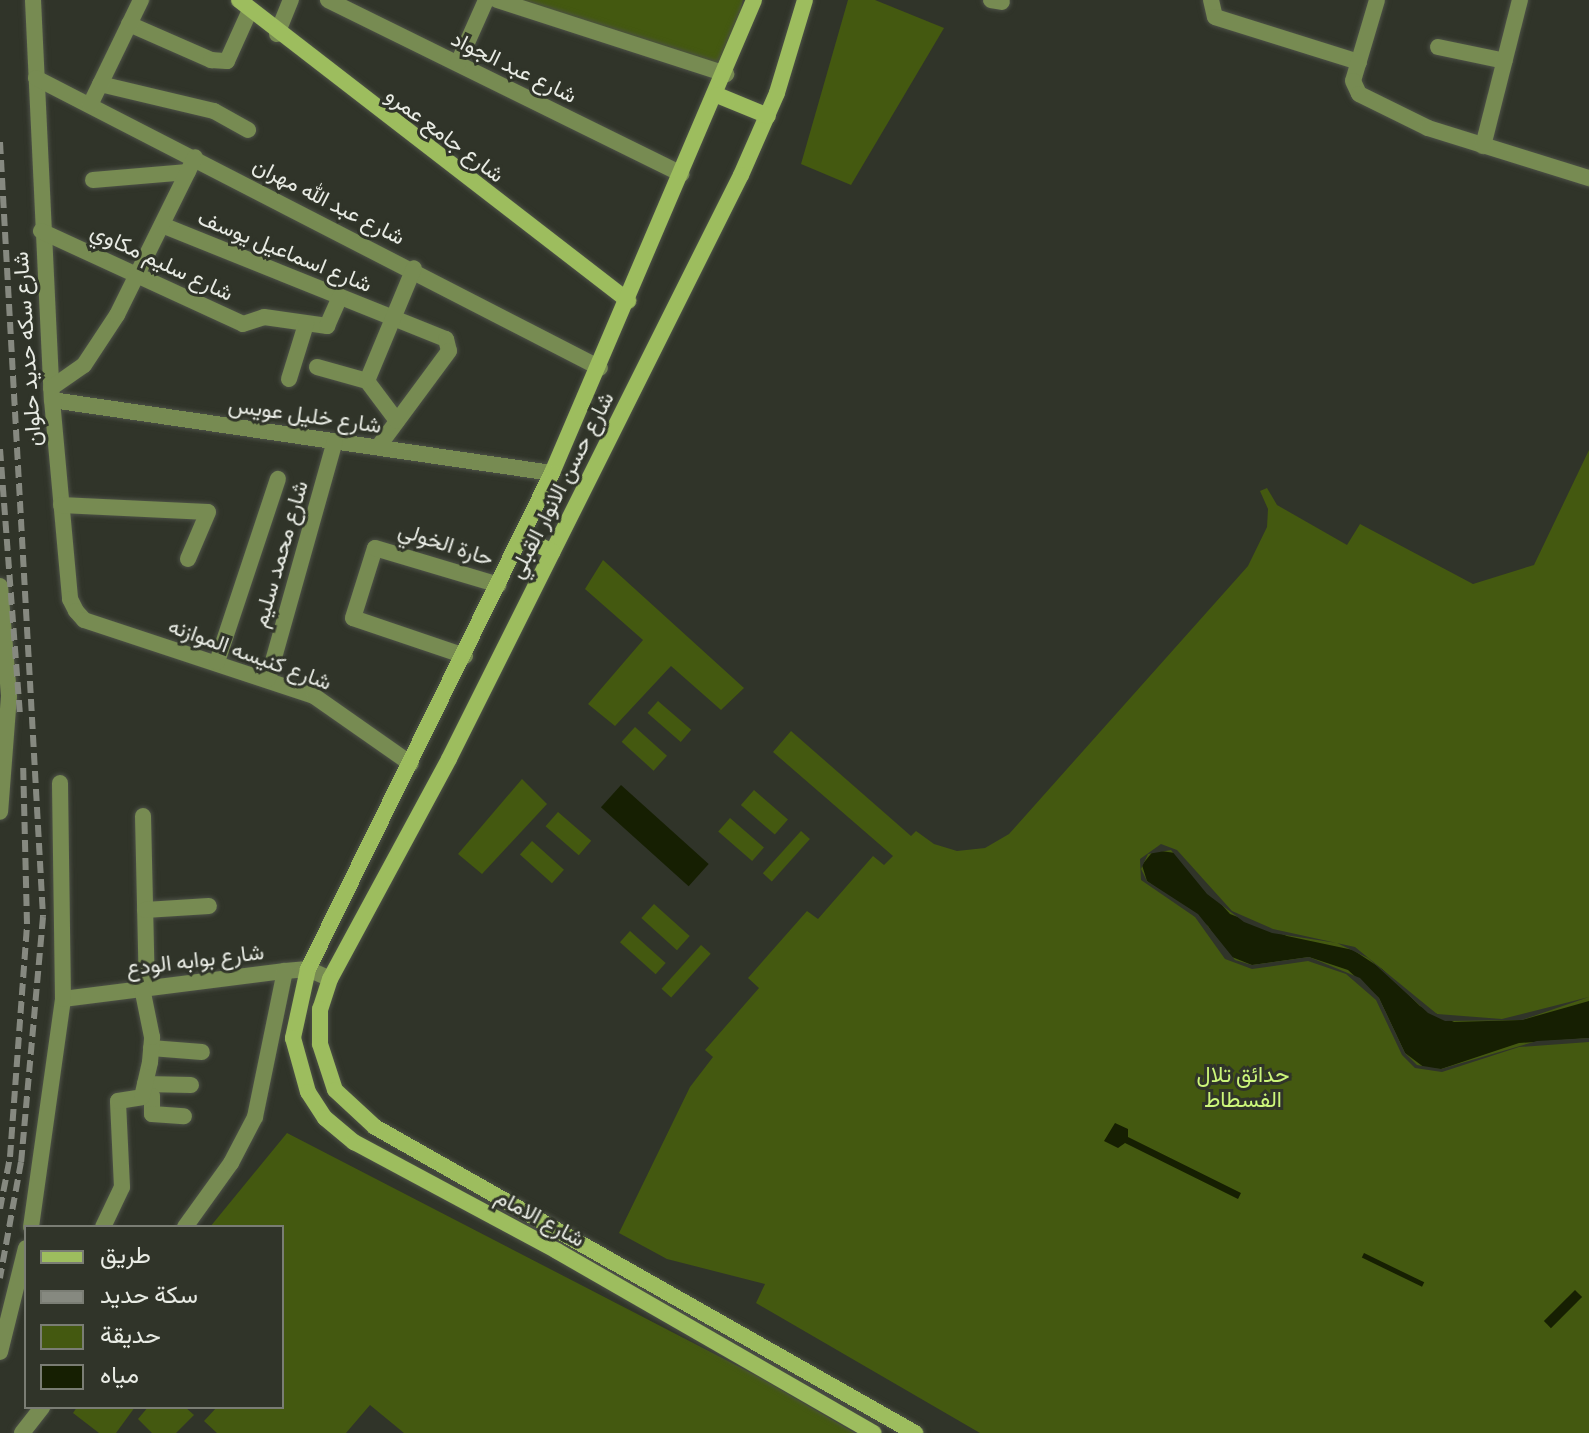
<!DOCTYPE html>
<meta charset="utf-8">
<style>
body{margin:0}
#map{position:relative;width:1589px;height:1433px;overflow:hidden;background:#303429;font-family:Signika,Vazirmatn,sans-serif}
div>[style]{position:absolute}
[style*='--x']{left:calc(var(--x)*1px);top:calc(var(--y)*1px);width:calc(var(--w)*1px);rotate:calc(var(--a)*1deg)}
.green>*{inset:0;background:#445910;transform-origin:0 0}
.water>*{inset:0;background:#161f02;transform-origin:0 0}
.pier>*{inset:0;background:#303429}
.roads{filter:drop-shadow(0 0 2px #4d5147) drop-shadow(0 0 2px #4d5147)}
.street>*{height:16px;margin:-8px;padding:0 8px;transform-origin:8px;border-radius:8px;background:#778b52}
.secondary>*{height:16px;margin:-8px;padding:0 8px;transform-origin:8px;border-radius:8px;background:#9dbd5e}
.rail>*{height:6px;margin-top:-3px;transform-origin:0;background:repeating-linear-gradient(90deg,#868980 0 12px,transparent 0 18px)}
span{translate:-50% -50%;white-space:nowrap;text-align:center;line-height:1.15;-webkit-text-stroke:6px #303429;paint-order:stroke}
.street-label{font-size:22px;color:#e8ebe4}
.park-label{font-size:22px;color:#ccf67a}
.legend{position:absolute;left:24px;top:1225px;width:260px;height:184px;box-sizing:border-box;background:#303429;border:2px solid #7a7d74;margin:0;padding:10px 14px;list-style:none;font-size:24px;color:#e8ebe4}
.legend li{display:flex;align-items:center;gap:16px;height:40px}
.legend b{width:40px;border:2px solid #7a7d74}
</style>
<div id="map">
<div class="green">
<div style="clip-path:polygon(489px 0,743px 0,726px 74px)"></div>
<div style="clip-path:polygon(848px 0,875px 0,944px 28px,851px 185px,801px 164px)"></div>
<div style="clip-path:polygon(1589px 450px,1589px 1433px,980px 1433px,756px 1303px,765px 1284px,667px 1259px,619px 1233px,690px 1087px,713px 1057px,705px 1050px,759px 988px,748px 978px,807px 911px,818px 919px,873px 856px,884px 865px,893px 856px,773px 752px,791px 731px,911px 836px,916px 831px,934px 844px,957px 851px,985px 848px,1009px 834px,1248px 566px,1267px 527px,1268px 509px,1260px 491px,1267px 488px,1277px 505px,1347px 545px,1360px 524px,1473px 584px,1534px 565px)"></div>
<div style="clip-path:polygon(603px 560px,744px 688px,721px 710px,671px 666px,615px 726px,588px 704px,643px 640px,585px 589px)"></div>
<div style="left:658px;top:701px;width:44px;height:16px;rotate:41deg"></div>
<div style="left:635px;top:727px;width:43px;height:20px;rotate:42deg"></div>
<div style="clip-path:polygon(522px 779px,547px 804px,482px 874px,458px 854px)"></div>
<div style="left:754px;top:790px;width:45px;height:20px;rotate:41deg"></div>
<div style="left:558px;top:812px;width:44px;height:19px;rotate:41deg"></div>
<div style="left:730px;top:818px;width:45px;height:18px;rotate:41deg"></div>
<div style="left:801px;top:831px;width:12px;height:57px;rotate:42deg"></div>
<div style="left:532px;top:841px;width:43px;height:18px;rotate:42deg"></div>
<div style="left:654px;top:904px;width:48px;height:19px;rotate:42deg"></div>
<div style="left:630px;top:931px;width:48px;height:15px;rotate:42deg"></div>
<div style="left:701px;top:945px;width:13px;height:59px;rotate:42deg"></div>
<div style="clip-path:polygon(287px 1133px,759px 1377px,855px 1433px,404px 1433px,370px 1405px,346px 1433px,217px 1433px,204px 1421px,217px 1407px,282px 1407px,282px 1227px,210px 1227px)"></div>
<div style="clip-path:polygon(77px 1407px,135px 1407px,116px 1433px,99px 1433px,73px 1413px)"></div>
<div style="clip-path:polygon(148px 1407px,185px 1407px,194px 1415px,176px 1433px,152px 1433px,138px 1419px)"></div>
</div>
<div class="water">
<div style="left:621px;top:785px;width:118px;height:30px;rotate:42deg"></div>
<div style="clip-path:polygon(1154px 850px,1175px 853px,1230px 914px,1287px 936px,1353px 950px,1382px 969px,1420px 1006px,1454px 1022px,1522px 1020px,1589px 1001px,1589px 1038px,1519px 1043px,1441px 1069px,1425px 1068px,1405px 1053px,1379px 998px,1348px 970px,1309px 957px,1252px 965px,1227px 955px,1208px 926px,1147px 881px,1142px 865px)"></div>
<div style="clip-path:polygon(1115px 1123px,1128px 1129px,1128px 1137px,1241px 1193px,1238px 1199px,1125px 1143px,1118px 1148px,1104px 1141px)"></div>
<div style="left:1364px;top:1253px;width:67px;height:5px;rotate:26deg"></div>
<div style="left:1575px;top:1290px;width:10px;height:44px;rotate:45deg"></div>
</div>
<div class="pier">
<div style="clip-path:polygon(1161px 844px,1177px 850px,1232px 911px,1273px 929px,1355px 947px,1437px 1014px,1502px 1019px,1589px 997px,1522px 1020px,1445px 1021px,1428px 1013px,1368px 958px,1337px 943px,1272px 933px,1244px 922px,1207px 894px,1171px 850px,1148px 854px,1141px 869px,1147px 881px,1198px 914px,1235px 960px,1252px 965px,1309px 957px,1360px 978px,1379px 998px,1405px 1053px,1417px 1065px,1441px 1069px,1537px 1041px,1589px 1038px,1589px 1042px,1519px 1047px,1442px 1072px,1415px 1068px,1402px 1055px,1376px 1000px,1346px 974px,1308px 961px,1252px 969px,1225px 959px,1195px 917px,1141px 880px,1140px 859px)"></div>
</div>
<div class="roads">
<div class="street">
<div style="--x:33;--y:0;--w:400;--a:87.3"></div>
<div style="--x:52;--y:400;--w:200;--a:84.8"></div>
<div style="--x:70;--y:599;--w:13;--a:63"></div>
<div style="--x:76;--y:611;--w:12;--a:48"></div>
<div style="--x:84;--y:620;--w:242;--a:18.3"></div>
<div style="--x:314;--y:696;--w:118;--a:35"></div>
<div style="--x:328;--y:0;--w:394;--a:26.2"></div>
<div style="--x:497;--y:0;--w:241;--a:17.9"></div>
<div style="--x:991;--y:0;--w:11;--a:10"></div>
<div style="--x:1211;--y:0;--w:17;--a:77"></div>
<div style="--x:1215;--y:17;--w:151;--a:17.4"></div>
<div style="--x:1377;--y:0;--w:84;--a:106.5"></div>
<div style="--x:1353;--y:81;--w:14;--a:65"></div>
<div style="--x:1359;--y:94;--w:77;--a:26.2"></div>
<div style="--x:1428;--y:128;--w:169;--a:17.3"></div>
<div style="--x:129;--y:24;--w:90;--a:23.7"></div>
<div style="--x:211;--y:60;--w:16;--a:4"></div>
<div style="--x:227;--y:61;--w:56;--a:-65.7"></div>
<div style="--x:277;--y:34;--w:37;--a:-68"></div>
<div style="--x:1438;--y:47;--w:68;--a:11.8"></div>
<div style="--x:458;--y:63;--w:69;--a:-66"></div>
<div style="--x:36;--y:78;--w:634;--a:27.21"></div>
<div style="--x:100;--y:84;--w:117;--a:13.3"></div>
<div style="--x:214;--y:111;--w:39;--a:29"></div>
<div style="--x:90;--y:105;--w:117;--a:-64.1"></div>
<div style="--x:1483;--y:146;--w:151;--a:-75.8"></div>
<div style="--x:93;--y:180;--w:95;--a:-4.8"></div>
<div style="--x:162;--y:225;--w:306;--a:21.9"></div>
<div style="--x:446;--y:339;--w:12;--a:76"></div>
<div style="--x:449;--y:351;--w:119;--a:126.5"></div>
<div style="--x:41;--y:231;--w:222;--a:24.7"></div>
<div style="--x:243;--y:324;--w:22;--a:-18"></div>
<div style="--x:264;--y:317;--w:64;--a:8.1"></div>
<div style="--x:327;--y:326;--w:32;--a:-66"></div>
<div style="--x:317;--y:367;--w:52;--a:15.6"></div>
<div style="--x:367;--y:381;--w:50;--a:53.1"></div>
<div style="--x:289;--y:379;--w:58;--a:-72.8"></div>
<div style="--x:367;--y:381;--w:122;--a:-67.4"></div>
<div style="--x:51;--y:388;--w:40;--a:-34.9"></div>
<div style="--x:84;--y:365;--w:60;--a:-56.6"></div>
<div style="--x:117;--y:315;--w:176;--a:-63.7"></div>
<div style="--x:52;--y:400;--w:505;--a:8.31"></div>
<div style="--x:61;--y:505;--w:147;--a:2.7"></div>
<div style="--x:208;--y:512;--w:51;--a:113.1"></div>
<div style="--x:0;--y:586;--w:110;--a:85.3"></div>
<div style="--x:9;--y:696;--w:116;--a:94.4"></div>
<div style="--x:465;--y:656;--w:118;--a:-161.3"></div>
<div style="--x:353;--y:618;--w:73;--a:-72.6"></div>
<div style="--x:375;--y:548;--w:129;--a:16.6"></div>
<div style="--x:217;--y:662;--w:193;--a:-71.6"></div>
<div style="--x:268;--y:679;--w:247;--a:-74.3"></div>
<div style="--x:143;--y:816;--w:171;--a:88.7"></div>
<div style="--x:145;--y:910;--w:64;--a:-3.6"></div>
<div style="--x:63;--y:999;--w:224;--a:-7.2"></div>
<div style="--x:285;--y:971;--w:23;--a:-5"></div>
<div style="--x:308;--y:969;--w:24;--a:24"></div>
<div style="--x:151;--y:1048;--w:51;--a:4.5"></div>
<div style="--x:145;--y:1084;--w:46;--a:1.2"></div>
<div style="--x:143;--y:1094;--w:9;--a:13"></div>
<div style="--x:152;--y:1096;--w:18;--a:90"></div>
<div style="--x:152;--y:1114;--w:32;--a:4"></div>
<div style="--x:31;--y:1227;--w:230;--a:-82"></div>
<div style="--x:63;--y:999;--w:216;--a:-90.8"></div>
<div style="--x:103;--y:1227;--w:44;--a:-64.6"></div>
<div style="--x:122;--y:1187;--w:86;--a:-92.7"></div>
<div style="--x:118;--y:1101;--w:24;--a:-9"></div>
<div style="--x:142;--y:1097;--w:36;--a:-77"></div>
<div style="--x:150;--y:1062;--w:25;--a:-85"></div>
<div style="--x:152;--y:1037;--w:50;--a:-101.5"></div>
<div style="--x:185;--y:1227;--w:79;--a:-54.3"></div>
<div style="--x:231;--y:1163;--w:52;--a:-62.4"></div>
<div style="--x:255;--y:1117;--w:149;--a:-78.4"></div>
<div style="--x:0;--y:1352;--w:107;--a:-76"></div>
<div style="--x:22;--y:1433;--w:33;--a:-52"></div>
</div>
<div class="secondary">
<div style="--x:239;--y:0;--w:492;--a:37.7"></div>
<div style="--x:754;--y:0;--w:514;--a:113.13"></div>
<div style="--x:552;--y:473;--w:553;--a:116.19"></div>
<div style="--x:308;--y:969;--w:71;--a:102.3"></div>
<div style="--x:293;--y:1038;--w:56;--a:74.5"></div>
<div style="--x:308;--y:1092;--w:31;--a:57"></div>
<div style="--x:325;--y:1118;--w:38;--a:40"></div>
<div style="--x:354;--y:1142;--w:230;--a:28.2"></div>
<div style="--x:557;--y:1251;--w:365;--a:29.9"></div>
<div style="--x:805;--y:0;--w:97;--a:106.8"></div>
<div style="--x:777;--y:93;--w:90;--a:113.7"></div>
<div style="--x:741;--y:175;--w:653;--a:116.57"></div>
<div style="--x:449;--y:759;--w:250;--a:118.4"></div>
<div style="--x:330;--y:979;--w:32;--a:108"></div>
<div style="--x:320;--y:1009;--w:35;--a:90"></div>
<div style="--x:320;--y:1044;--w:48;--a:71.9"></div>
<div style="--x:335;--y:1090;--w:54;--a:42.8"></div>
<div style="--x:375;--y:1127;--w:621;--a:29.54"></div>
<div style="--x:717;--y:95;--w:55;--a:22.4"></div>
<div style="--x:522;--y:537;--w:34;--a:26"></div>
</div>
</div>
<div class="rail">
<div style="--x:0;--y:142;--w:776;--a:86.82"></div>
<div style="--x:43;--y:917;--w:246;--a:95.1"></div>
<div style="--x:21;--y:1162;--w:118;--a:100.3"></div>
<div style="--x:0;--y:449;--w:269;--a:85.7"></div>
<div style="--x:0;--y:1209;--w:53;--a:-79.1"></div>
<div style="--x:10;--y:1157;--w:234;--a:-85.8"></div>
<div style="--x:27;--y:924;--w:159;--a:-91.4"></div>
</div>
<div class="street-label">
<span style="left:514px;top:67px;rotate:26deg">شارع عبد الجواد</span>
<span style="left:445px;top:135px;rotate:37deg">شارع جامع عمرو</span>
<span style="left:329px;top:201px;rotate:27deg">شارع عبد الله مهران</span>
<span style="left:285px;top:251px;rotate:22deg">شارع اسماعيل يوسف</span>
<span style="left:162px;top:262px;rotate:25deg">شارع سليم مكاوي</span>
<span style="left:27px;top:349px;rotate:-94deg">شارع سكه حديد حلوان</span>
<span style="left:305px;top:415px;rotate:8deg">شارع خليل عويس</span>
<span style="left:561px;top:485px;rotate:-63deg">شارع حسن الانوار القبلي</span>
<span style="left:446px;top:544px;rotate:18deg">حارة الخولي</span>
<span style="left:280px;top:554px;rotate:-74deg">شارع محمد سليم</span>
<span style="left:250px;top:654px;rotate:20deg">شارع كنيسه الموازنه</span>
<span style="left:195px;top:960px;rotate:-7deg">شارع بوابه الودع</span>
<span style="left:540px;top:1218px;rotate:28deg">شارع الامام</span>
</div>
<div class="park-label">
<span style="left:1243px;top:1087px">حدائق تلال<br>الفسطاط</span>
</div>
<ul class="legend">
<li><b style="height:10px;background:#9dbd5e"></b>طريق</li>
<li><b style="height:10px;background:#868980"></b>سكة حديد</li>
<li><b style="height:22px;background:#445910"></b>حديقة</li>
<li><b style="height:22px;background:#161f02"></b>مياه</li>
</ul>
</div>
